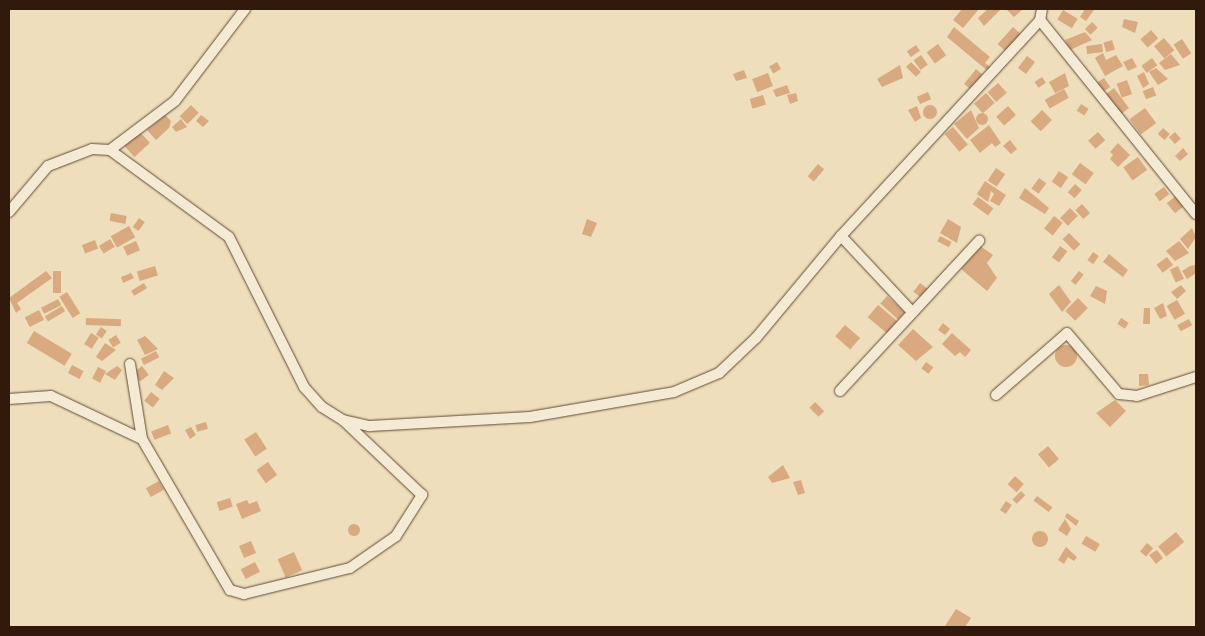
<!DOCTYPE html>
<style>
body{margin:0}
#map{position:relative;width:1205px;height:636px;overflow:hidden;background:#efdebb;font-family:"Old Standard TT",serif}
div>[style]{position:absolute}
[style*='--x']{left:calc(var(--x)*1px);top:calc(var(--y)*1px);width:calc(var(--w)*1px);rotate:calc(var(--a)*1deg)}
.building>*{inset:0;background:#d9a980;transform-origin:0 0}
.round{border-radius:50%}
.roads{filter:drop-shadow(0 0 1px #604b37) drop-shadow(0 0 1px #604b37)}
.minor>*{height:10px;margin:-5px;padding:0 5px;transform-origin:5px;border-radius:5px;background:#f5ead3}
span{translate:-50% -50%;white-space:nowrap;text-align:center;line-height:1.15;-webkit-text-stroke:4px #f5ead3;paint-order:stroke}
.frame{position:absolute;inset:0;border:10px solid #311a0b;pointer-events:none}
</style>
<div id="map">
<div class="building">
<div style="clip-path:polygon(962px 9px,979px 9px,963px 28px,953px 20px)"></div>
<div style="clip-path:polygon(988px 9px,1001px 9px,984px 26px,978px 18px)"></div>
<div style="clip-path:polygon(1006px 9px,1023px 9px,1014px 17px)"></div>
<div style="clip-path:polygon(1085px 9px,1094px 10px,1086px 21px,1080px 17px)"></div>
<div style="left:1063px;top:10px;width:17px;height:11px;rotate:31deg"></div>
<div style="clip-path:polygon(1124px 19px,1138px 22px,1135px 33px,1122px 27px)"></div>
<div style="left:1092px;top:22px;width:8px;height:10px;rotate:45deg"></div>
<div style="clip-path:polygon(954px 27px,990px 57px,985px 63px,992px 68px,989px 72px,947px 37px)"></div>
<div style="left:1013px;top:27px;width:12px;height:23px;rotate:42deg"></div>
<div style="left:1151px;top:30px;width:11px;height:14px;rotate:49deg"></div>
<div style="clip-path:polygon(1085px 32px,1092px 40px,1070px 50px,1065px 40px)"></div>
<div style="left:1164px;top:38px;width:16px;height:13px;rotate:50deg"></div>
<div style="left:1182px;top:39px;width:17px;height:10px;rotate:57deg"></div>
<div style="left:1112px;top:40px;width:10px;height:9px;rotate:73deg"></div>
<div style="left:938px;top:44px;width:14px;height:14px;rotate:54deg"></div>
<div style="left:1102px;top:44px;width:8px;height:16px;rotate:83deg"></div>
<div style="left:916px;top:45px;width:7px;height:11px;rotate:56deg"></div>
<div style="clip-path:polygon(1103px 53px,1106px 60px,1116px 55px,1123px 66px,1105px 76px,1095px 58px)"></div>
<div style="clip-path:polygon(1171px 54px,1180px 65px,1165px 70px,1159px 63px)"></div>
<div style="left:921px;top:55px;width:12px;height:9px;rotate:55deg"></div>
<div style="left:1027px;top:56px;width:10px;height:15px;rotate:37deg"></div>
<div style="clip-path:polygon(1132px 58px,1137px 67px,1128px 71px,1123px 62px)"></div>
<div style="left:1152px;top:58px;width:9px;height:13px;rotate:54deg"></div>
<div style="left:777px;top:62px;width:8px;height:9px;rotate:60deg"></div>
<div style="left:911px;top:62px;width:14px;height:7px;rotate:45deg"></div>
<div style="clip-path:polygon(900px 65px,903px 78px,882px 87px,877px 79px)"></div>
<div style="clip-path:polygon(1156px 68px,1168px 79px,1158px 85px,1149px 72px)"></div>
<div style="clip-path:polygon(976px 69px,983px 75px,973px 91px,964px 84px)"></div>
<div style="clip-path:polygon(744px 70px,747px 78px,736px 81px,733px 74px)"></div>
<div style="clip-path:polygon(1144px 72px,1149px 84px,1143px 88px,1137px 76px)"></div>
<div style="left:768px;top:73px;width:14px;height:17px;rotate:69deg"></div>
<div style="clip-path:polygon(1065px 73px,1069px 86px,1055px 93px,1049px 82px)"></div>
<div style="left:1042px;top:77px;width:7px;height:9px;rotate:56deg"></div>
<div style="left:1104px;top:78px;width:11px;height:9px;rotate:56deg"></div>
<div style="left:1127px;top:80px;width:15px;height:11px;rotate:70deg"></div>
<div style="left:998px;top:83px;width:13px;height:14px;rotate:48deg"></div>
<div style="clip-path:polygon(787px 85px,790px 93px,776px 97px,773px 90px)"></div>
<div style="left:1153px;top:87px;width:9px;height:11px;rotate:69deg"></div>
<div style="left:1114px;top:88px;width:25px;height:10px;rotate:53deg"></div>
<div style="left:1064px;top:89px;width:10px;height:22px;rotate:61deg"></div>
<div style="left:928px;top:92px;width:8px;height:12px;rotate:67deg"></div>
<div style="clip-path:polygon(796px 93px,798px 101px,790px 104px,787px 95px)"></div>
<div style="left:986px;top:93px;width:13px;height:16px;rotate:48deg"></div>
<div style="left:763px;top:95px;width:10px;height:14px;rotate:73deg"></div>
<div style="left:1081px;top:104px;width:9px;height:8px;rotate:32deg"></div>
<div class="round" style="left:923px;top:105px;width:14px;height:14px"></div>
<div style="left:191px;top:105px;width:11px;height:16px;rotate:45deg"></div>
<div style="clip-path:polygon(917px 106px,921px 118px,915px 122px,908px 110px)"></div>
<div style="left:1008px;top:106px;width:12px;height:16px;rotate:48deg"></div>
<div style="left:1145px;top:108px;width:19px;height:19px;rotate:54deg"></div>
<div style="clip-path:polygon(971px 110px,979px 128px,967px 139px,954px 124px)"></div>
<div style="left:1042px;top:110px;width:14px;height:16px;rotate:45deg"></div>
<div class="round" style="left:976px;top:113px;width:12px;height:12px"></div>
<div style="clip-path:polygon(165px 115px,171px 121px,169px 128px,156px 140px,147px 130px)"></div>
<div style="clip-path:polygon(201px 115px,209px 121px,203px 127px,196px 121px)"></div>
<div style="clip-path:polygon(181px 119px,187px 127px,176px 132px,172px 127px)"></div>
<div style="clip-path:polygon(989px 125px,1001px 143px,995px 147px,992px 143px,980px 153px,970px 140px)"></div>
<div style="left:953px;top:127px;width:23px;height:11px;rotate:50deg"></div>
<div style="left:1163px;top:128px;width:9px;height:8px;rotate:41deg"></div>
<div style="left:139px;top:131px;width:16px;height:21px;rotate:47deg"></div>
<div style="left:1098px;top:132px;width:11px;height:13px;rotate:49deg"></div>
<div style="left:1175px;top:132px;width:9px;height:8px;rotate:49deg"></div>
<div style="clip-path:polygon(1010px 140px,1017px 149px,1011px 154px,1003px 146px)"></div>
<div style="clip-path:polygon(1118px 143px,1130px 155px,1118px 167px,1110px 159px,1113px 155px,1110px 152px)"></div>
<div style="clip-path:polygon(1183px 148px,1188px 154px,1180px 161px,1175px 156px)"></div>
<div style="left:1138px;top:157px;width:16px;height:18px;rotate:55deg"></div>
<div style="left:1080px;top:163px;width:17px;height:14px;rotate:36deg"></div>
<div style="left:818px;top:164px;width:8px;height:16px;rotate:40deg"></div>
<div style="left:996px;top:168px;width:11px;height:15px;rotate:34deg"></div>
<div style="left:1059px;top:171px;width:11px;height:13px;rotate:34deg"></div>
<div style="left:1039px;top:178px;width:9px;height:13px;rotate:36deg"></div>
<div style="clip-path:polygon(985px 181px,1006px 195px,999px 206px,990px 201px,994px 194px,991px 191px,988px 202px,977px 194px)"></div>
<div style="left:1075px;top:184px;width:9px;height:11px;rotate:41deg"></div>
<div style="left:1164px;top:187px;width:9px;height:12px;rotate:54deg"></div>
<div style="clip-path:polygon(1025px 188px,1049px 208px,1045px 214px,1019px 198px)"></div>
<div style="left:1177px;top:195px;width:13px;height:13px;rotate:51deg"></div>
<div style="left:978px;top:197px;width:19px;height:9px;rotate:36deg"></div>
<div style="left:1082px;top:204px;width:12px;height:9px;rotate:48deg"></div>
<div style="left:1070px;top:208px;width:11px;height:14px;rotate:45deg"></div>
<div style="left:111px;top:213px;width:16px;height:8px;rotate:11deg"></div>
<div style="left:1054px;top:216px;width:11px;height:16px;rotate:38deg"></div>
<div style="left:139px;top:218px;width:7px;height:11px;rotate:34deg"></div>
<div style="clip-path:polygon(587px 219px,597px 223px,591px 237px,582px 234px)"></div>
<div style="clip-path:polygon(948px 219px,961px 227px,957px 243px,940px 233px)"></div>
<div style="left:129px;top:226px;width:13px;height:21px;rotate:61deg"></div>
<div style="clip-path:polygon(1192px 228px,1196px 237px,1188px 249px,1180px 239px)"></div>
<div style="left:1069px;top:233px;width:16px;height:9px;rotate:45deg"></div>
<div style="left:940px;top:236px;width:13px;height:6px;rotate:27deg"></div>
<div style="left:110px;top:239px;width:9px;height:13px;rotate:58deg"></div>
<div style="left:95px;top:240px;width:9px;height:14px;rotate:69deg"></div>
<div style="left:136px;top:241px;width:10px;height:14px;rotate:66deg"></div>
<div style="clip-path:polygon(1179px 241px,1189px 253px,1175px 261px,1166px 251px)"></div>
<div style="clip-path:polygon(980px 246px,993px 255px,987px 263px,997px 278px,987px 291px,961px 269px)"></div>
<div style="left:1060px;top:246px;width:9px;height:14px;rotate:36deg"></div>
<div style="left:1093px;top:252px;width:7px;height:10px;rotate:34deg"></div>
<div style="clip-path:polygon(1109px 254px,1128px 270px,1123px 277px,1103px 262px)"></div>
<div style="left:1167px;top:257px;width:10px;height:13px;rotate:53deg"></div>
<div style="left:155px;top:266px;width:10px;height:19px;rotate:73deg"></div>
<div style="left:1178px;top:266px;width:14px;height:9px;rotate:65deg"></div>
<div style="clip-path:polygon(1190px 266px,1195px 265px,1196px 273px,1187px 279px,1182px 271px)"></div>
<div style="clip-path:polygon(46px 271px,52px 278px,17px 303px,21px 309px,16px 313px,9px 298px)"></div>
<div style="left:53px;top:271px;width:8px;height:22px"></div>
<div style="left:1079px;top:271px;width:6px;height:13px;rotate:39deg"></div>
<div style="clip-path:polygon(131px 273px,134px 278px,123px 283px,121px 277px)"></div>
<div style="left:144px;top:283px;width:6px;height:15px;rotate:59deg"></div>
<div style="left:920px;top:283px;width:10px;height:11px;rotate:37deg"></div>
<div style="clip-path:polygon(1059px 285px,1071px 302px,1062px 312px,1049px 294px)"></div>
<div style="clip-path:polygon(1181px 285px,1186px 291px,1177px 299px,1171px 292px)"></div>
<div style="clip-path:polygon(1096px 286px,1107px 291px,1105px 304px,1090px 296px)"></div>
<div style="left:67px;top:292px;width:25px;height:9px;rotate:58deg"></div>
<div style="left:887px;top:296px;width:24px;height:10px;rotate:42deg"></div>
<div style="left:1078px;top:298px;width:14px;height:18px;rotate:45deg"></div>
<div style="left:58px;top:299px;width:7px;height:19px;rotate:63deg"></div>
<div style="left:1177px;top:300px;width:16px;height:12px;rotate:60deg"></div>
<div style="clip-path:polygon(1163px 303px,1167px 316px,1160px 319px,1154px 308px)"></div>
<div style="left:878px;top:305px;width:25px;height:16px;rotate:40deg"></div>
<div style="left:62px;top:306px;width:6px;height:20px;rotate:59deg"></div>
<div style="clip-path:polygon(1144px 308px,1150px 308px,1150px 324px,1143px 324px)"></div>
<div style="left:39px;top:310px;width:11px;height:16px;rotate:63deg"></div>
<div style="left:86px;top:318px;width:35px;height:7px;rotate:2deg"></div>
<div style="left:1121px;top:318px;width:9px;height:7px;rotate:32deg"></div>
<div style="left:1189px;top:319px;width:7px;height:13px;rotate:63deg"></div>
<div style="clip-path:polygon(943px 323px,950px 329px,945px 335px,938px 330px)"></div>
<div style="left:845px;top:325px;width:20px;height:15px;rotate:41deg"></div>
<div style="left:101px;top:327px;width:7px;height:9px;rotate:34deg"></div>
<div style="clip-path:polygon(913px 329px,933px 347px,916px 361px,898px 345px)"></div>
<div style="left:34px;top:331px;width:44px;height:14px;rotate:31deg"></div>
<div style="left:91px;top:333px;width:9px;height:13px;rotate:32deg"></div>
<div style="clip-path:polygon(952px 333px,971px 350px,965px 357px,960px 352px,955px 356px,942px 344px)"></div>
<div style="left:116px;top:335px;width:9px;height:9px;rotate:58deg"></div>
<div style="clip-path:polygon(145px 336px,158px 349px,145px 355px,137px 340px)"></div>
<div style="clip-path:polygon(105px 343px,116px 350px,102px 361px,96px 357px)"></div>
<div class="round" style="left:1055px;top:345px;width:22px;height:22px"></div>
<div style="left:156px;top:351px;width:7px;height:17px;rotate:63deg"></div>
<div style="left:926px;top:362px;width:9px;height:8px;rotate:36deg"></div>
<div style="left:72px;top:365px;width:13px;height:9px;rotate:27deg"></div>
<div style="clip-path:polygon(117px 366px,122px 370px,115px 380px,105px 374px)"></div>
<div style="left:142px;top:366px;width:11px;height:11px;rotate:52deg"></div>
<div style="left:98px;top:367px;width:9px;height:13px;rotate:27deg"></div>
<div style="clip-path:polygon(164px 371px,174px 378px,162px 390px,155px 385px)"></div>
<div style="clip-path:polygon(1139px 374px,1148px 374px,1149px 385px,1139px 386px)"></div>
<div style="left:151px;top:392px;width:11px;height:11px;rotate:38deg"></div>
<div style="clip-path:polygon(1115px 400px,1126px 411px,1110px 427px,1096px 413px)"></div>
<div style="left:815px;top:402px;width:13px;height:8px;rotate:45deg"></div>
<div style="left:206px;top:422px;width:7px;height:11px;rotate:74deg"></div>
<div style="left:168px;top:425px;width:9px;height:18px;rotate:69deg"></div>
<div style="clip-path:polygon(191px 427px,196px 435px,190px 439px,185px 430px)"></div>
<div style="left:256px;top:432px;width:20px;height:14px;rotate:57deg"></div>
<div style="left:1048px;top:446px;width:17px;height:13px;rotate:50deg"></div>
<div style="left:268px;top:462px;width:16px;height:14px;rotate:55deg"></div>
<div style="clip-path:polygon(783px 465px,790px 478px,772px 483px,768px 477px)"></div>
<div style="left:1015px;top:476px;width:12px;height:11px;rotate:42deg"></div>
<div style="clip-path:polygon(801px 480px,805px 493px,798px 495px,793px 482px)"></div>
<div style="left:159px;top:481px;width:10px;height:15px;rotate:61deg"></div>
<div style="left:1021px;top:491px;width:6px;height:12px;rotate:45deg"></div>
<div style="left:1037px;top:496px;width:19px;height:6px;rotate:36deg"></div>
<div style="left:230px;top:498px;width:9px;height:14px;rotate:72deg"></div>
<div style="clip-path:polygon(247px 500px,249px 504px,257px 501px,261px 511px,242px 519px,236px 504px)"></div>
<div style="left:1006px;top:501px;width:7px;height:11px;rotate:34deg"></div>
<div style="clip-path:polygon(1067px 513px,1079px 521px,1076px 526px,1065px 517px)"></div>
<div style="clip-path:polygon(1065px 519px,1071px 529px,1067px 536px,1058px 530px)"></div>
<div class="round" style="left:348px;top:524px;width:12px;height:12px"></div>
<div class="round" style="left:1032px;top:531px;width:16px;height:16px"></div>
<div style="left:1176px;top:532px;width:13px;height:23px;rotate:51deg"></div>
<div style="left:1086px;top:536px;width:16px;height:9px;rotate:30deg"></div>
<div style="left:251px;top:541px;width:13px;height:13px;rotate:67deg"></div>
<div style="left:1147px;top:543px;width:8px;height:11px;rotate:40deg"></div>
<div style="clip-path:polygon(1066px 547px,1077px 557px,1074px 561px,1068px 557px,1064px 564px,1058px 560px)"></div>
<div style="clip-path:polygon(1157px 550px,1163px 558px,1156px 564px,1149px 555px)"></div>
<div style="left:294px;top:552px;width:20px;height:18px;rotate:66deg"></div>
<div style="left:255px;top:562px;width:11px;height:16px;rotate:63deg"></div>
<div style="clip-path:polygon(956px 609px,971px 618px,965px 627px,945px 626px)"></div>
</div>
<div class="roads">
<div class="minor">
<div style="--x:1042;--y:9;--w:11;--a:100"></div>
<div style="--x:1040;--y:20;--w:249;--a:51.2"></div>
<div style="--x:110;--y:150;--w:81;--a:-37"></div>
<div style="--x:175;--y:101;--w:116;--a:-52.7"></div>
<div style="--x:9;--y:212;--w:60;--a:-49.7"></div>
<div style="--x:48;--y:166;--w:47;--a:-21.1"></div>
<div style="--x:92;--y:149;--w:18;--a:3"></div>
<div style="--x:110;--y:150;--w:147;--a:36.2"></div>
<div style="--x:229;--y:237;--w:168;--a:63.4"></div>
<div style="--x:304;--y:387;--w:27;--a:48"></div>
<div style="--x:322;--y:407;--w:25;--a:32"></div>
<div style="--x:343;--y:420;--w:28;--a:13"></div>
<div style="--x:370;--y:426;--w:160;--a:-3.2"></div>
<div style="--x:530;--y:417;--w:146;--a:-9.8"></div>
<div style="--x:674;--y:392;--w:49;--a:-22.9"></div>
<div style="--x:719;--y:373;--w:51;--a:-43.4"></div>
<div style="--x:756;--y:338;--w:133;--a:-50.2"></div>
<div style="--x:841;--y:236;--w:294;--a:-47.3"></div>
<div style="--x:841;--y:236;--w:104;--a:46.9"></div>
<div style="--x:130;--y:364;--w:76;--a:80.9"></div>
<div style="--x:840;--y:391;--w:205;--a:-47.2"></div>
<div style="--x:996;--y:395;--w:94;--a:-41.1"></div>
<div style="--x:1067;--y:333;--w:80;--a:49.6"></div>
<div style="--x:1119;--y:394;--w:18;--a:6"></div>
<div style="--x:1137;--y:396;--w:62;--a:-17.9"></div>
<div style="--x:9;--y:399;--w:42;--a:-4.1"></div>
<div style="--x:51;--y:396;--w:101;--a:25.3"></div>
<div style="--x:142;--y:439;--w:175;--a:59.8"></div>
<div style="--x:230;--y:590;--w:15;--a:16"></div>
<div style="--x:244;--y:594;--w:109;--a:-13.8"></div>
<div style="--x:350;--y:568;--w:56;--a:-34.8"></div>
<div style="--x:396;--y:536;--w:49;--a:-57.6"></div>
<div style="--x:422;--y:495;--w:108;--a:-136.5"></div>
</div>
</div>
<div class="frame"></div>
</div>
